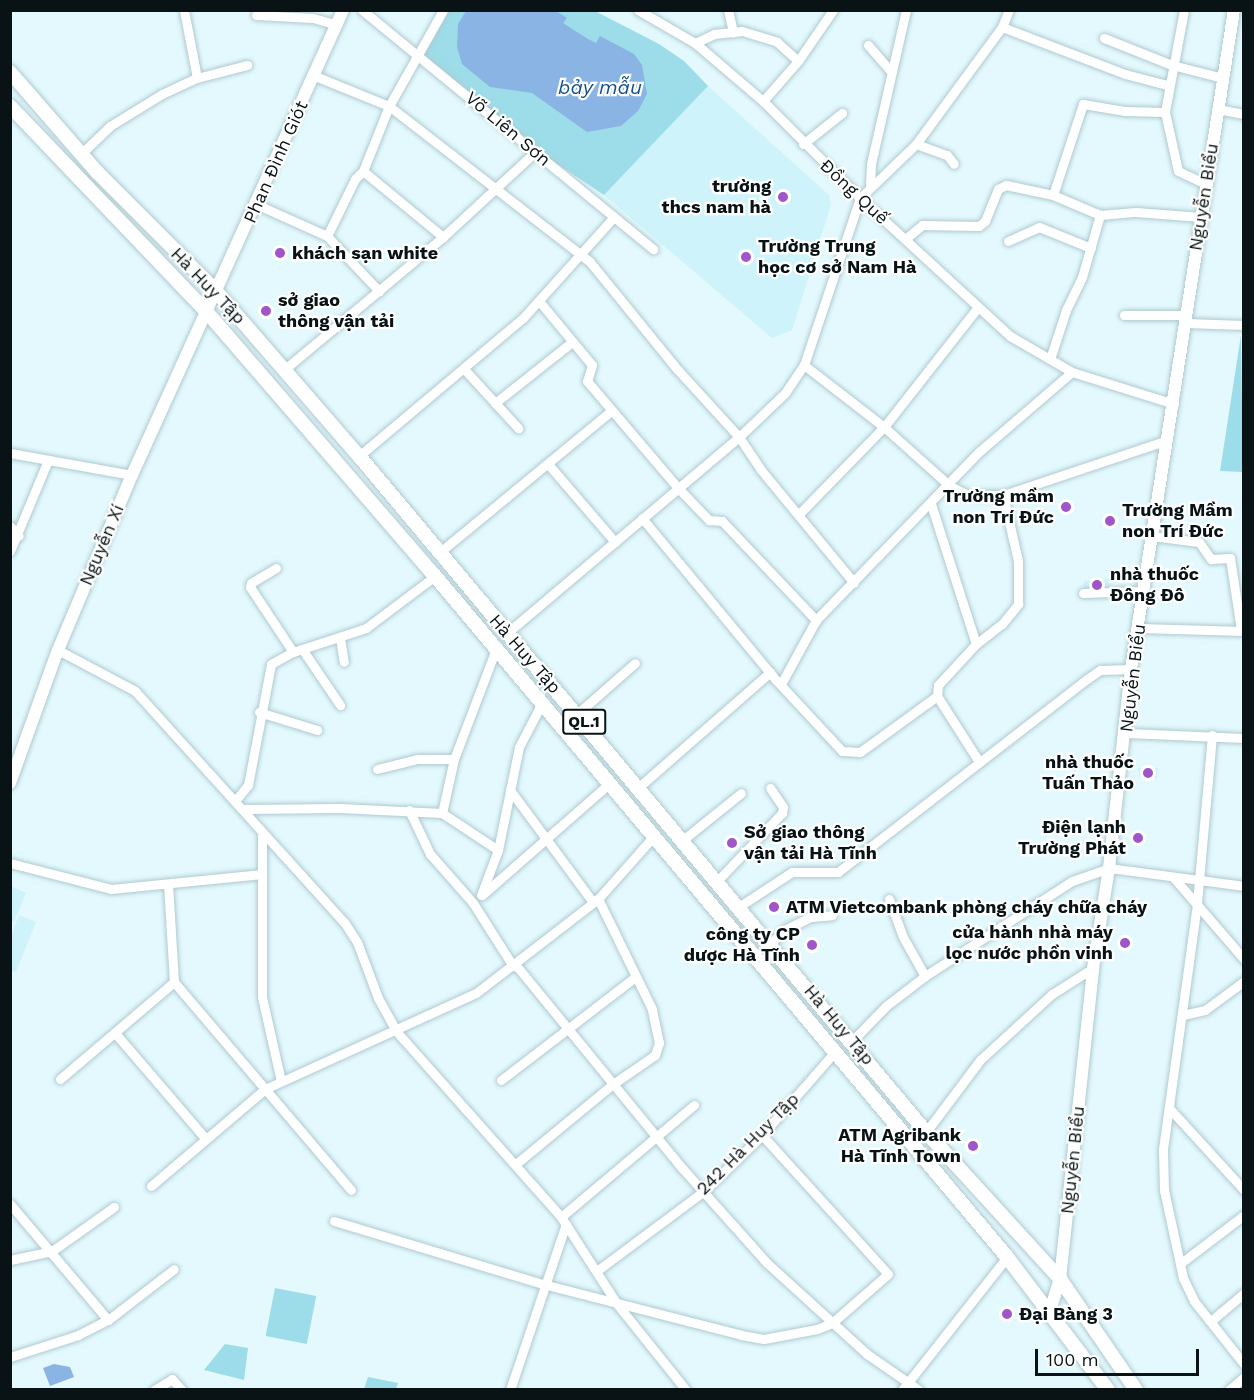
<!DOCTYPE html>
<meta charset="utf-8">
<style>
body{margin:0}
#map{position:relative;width:1254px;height:1400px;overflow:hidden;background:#e3f9fd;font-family:"Work Sans",sans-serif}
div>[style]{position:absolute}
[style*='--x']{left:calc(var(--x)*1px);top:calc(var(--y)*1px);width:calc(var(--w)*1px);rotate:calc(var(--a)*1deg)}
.built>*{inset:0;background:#cef3fa}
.green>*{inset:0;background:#9ddce9;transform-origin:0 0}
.water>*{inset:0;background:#8ab4e4}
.roads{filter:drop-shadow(0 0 2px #b0cad0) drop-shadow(0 0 2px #b0cad0)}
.street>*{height:9px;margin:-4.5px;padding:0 4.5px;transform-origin:4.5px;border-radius:4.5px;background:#fff}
.secondary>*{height:12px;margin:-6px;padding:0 6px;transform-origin:6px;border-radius:6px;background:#fff}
.primary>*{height:14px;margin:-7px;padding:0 7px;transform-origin:7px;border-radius:7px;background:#fff}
.dots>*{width:16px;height:16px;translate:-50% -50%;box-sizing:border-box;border:3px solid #fff;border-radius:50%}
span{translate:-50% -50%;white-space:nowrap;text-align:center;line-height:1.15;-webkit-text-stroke:4.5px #fff;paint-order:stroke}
.shield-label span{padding:2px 4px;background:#fff;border:2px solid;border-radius:4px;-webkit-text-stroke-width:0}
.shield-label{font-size:16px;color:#091315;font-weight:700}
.street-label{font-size:18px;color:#091315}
.poi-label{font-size:18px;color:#091315;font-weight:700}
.right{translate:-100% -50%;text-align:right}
.left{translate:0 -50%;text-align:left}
.water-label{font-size:20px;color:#15508a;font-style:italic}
.frame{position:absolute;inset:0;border:12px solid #091315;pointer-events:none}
.scale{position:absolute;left:1035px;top:1349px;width:164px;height:27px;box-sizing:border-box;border:3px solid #091315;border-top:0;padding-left:8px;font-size:18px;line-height:21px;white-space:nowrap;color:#091315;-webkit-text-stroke:4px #fff;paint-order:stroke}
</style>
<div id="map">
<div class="built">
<div style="clip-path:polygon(708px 86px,829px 195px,831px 205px,792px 330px,772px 338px,604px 195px)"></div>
<div style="clip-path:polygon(1112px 578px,1111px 588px,1082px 590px,1084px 581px)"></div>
<div style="clip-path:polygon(1138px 768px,1158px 768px,1157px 779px,1139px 777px)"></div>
<div style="clip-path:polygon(11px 886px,26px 893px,14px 922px,11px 920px)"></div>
<div style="clip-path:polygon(19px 915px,36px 922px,16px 972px,11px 970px,11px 936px)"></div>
</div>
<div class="green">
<div style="clip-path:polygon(444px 11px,595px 11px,659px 44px,684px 61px,708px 86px,604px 195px,521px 140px,419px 54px)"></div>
<div style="clip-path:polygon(1241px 335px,1243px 472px,1220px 471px)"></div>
<div style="left:275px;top:1288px;width:42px;height:49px;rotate:11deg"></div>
<div style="clip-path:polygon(225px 1344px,248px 1348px,244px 1380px,204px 1370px)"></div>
<div style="clip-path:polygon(368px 1377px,398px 1383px,396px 1389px,364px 1389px)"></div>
</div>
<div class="water">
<div style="clip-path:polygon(466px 11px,556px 11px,567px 18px,563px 23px,588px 39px,596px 43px,600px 36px,634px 54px,642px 65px,647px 94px,638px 111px,621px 126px,587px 132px,532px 93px,490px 87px,462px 64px,457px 47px,458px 24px)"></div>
<div style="clip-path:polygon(54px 1364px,70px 1367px,74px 1377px,50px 1386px,43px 1368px)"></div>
</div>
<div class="roads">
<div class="street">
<div style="--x:184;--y:10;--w:69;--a:79.2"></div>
<div style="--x:362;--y:10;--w:377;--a:39.4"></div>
<div style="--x:638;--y:10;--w:66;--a:30.1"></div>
<div style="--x:695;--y:43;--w:89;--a:40.5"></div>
<div style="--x:763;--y:101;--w:137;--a:45"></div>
<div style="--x:860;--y:198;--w:204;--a:42.6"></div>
<div style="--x:1010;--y:336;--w:72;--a:30.1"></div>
<div style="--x:1072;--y:372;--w:107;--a:17.4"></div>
<div style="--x:728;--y:10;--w:23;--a:77"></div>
<div style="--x:1184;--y:10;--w:104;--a:100.6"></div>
<div style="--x:1165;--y:112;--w:60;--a:77.6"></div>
<div style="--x:1178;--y:171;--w:31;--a:25"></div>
<div style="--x:256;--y:15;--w:57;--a:3"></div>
<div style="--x:313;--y:18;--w:25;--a:16"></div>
<div style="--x:1002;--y:27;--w:132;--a:20.9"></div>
<div style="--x:1125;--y:74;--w:43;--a:14.7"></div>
<div style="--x:1104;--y:38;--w:73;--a:21.7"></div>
<div style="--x:1172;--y:65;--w:53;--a:14.3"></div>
<div style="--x:695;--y:43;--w:21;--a:-25"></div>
<div style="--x:714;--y:34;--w:28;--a:-6"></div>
<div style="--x:742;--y:31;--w:37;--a:17"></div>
<div style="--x:777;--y:42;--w:28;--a:42"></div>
<div style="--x:868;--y:45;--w:35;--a:49"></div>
<div style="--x:315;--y:76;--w:80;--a:22.1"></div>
<div style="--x:389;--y:106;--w:254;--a:37.8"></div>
<div style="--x:590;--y:262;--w:138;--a:50.9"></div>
<div style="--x:677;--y:369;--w:92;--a:47.6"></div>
<div style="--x:739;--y:437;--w:40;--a:56"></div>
<div style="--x:761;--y:470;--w:146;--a:50.5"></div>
<div style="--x:763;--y:101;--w:53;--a:-48.8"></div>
<div style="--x:798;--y:61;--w:62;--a:-55.5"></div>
<div style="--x:1218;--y:109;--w:26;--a:11"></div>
<div style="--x:803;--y:144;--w:50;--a:-38.5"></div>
<div style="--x:916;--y:144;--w:33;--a:20"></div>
<div style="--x:947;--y:155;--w:11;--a:52"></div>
<div style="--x:81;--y:154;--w:40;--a:-44"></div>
<div style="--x:110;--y:126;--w:61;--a:-31.6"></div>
<div style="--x:162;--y:94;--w:38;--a:-25"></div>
<div style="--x:197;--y:78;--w:52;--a:-14.6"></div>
<div style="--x:363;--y:171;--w:70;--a:-68.2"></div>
<div style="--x:389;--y:106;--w:110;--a:-60.6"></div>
<div style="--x:870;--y:184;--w:20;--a:-87"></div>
<div style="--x:871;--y:164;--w:158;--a:-77.2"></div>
<div style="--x:1053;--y:195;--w:96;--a:-71.8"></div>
<div style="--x:1083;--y:104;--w:43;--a:9.5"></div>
<div style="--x:1125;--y:111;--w:40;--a:1.4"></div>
<div style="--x:258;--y:205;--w:76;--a:24.2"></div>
<div style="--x:327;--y:236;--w:76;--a:46.6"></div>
<div style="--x:327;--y:236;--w:64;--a:-63.8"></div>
<div style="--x:355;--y:179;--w:11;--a:-45"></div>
<div style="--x:363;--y:171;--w:104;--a:39.5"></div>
<div style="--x:905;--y:239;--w:22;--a:-39"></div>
<div style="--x:922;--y:225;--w:57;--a:1"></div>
<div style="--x:979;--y:226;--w:8;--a:-40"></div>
<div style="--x:985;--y:221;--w:35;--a:-68"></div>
<div style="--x:998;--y:189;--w:9;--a:-27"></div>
<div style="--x:1006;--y:185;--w:48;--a:12"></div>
<div style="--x:1053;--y:195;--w:51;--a:23.1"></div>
<div style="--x:1100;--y:215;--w:36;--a:-5"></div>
<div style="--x:1136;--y:212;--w:65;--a:4.4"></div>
<div style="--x:1008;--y:241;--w:34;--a:-24"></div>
<div style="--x:1039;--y:227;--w:56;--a:22"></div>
<div style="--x:539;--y:301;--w:83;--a:50.4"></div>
<div style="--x:592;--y:365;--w:17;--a:107"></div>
<div style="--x:587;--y:381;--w:140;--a:49.6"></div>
<div style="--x:678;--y:488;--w:45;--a:45.9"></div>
<div style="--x:709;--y:520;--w:13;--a:4"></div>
<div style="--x:722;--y:521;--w:137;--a:46.5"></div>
<div style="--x:1124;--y:315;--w:63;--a:0"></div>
<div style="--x:1186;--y:323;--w:58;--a:2"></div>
<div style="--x:1050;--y:359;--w:52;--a:-71.9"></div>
<div style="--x:1066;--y:310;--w:37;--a:-64"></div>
<div style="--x:1082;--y:277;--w:65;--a:-73.8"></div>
<div style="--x:804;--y:365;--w:101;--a:37.8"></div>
<div style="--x:884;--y:427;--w:89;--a:41.8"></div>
<div style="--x:950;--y:486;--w:20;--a:27"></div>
<div style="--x:968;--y:495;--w:35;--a:0"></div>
<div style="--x:1003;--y:495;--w:173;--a:-18.5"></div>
<div style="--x:285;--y:369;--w:206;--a:-39.9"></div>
<div style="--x:443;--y:237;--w:125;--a:-42.7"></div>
<div style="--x:465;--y:370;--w:79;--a:47.6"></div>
<div style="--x:495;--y:403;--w:98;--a:-38.4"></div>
<div style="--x:10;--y:453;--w:124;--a:10.2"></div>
<div style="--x:359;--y:456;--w:214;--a:-40.1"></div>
<div style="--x:523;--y:318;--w:136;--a:-48"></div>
<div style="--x:548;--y:464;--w:103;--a:49.3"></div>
<div style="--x:931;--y:504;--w:147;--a:72.2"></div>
<div style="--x:976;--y:644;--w:56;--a:132.8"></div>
<div style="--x:938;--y:685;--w:11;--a:95"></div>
<div style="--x:937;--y:696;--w:76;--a:57.4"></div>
<div style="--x:799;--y:514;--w:122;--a:-45.7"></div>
<div style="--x:884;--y:427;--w:152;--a:-51.9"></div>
<div style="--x:642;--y:518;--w:210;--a:50.4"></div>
<div style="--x:776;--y:680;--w:97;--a:47.1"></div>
<div style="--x:842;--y:751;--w:18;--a:3"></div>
<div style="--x:860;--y:752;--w:95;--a:-36"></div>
<div style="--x:10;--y:526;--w:13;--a:48"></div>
<div style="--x:1152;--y:536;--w:47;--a:7.3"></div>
<div style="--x:1199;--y:542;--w:21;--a:55"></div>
<div style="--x:1211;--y:559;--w:19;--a:-3"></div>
<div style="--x:1230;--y:558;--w:73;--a:81.3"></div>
<div style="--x:10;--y:551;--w:99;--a:-67.3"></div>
<div style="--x:440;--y:552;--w:222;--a:-39.5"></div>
<div style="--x:276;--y:568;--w:29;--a:149"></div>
<div style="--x:251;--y:583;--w:4;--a:104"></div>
<div style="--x:250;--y:587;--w:78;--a:56.5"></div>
<div style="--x:1083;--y:593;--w:60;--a:-1.9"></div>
<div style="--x:1139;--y:628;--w:105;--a:1.6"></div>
<div style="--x:507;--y:633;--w:304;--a:-40.2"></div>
<div style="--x:739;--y:437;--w:64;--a:-43.7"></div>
<div style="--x:785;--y:393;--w:34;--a:-56"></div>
<div style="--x:804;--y:365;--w:176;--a:-71.5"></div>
<div style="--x:860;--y:198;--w:78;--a:-44"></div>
<div style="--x:916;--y:144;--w:145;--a:-53.7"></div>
<div style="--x:1002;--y:27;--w:18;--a:-68"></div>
<div style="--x:340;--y:638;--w:24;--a:81"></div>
<div style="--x:976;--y:644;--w:33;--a:-38"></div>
<div style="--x:1002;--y:624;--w:26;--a:-51"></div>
<div style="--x:1018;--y:604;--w:43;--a:-90"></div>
<div style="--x:1018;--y:561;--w:68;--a:-102.8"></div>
<div style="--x:302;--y:649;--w:68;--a:55.8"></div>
<div style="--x:58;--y:650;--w:87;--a:28"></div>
<div style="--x:135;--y:691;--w:312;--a:47.9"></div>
<div style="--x:344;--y:922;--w:24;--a:57"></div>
<div style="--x:357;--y:942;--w:60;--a:69.4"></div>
<div style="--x:378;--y:998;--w:38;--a:61"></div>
<div style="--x:396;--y:1031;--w:249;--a:48.4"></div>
<div style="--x:561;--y:1217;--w:103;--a:57.2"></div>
<div style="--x:617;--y:1304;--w:110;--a:51.3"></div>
<div style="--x:781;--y:684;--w:73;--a:-61.3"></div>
<div style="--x:816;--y:620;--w:235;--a:-45.9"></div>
<div style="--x:980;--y:451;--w:121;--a:-40.7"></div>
<div style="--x:259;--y:712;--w:61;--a:17.2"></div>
<div style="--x:577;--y:714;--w:77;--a:-41.3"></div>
<div style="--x:1126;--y:733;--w:118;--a:2.4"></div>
<div style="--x:1212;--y:735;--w:170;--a:95.1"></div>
<div style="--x:1197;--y:904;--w:248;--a:97.9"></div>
<div style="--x:1163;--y:1150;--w:40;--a:88.6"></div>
<div style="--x:1164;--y:1190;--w:90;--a:77.8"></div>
<div style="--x:1183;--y:1278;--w:25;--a:64"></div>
<div style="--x:1194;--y:1301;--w:80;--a:51.6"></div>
<div style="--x:377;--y:769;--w:41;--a:-14"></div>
<div style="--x:417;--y:759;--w:37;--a:0"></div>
<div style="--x:640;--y:786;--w:173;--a:-41.2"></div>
<div style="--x:510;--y:790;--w:139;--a:53.5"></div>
<div style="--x:235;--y:801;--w:21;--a:-51"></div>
<div style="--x:248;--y:785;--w:123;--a:-79.2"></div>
<div style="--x:271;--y:664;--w:25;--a:-29"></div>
<div style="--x:293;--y:652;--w:77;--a:-18.2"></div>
<div style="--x:366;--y:628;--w:86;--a:-37"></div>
<div style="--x:243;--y:809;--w:97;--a:-0.6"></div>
<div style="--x:340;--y:808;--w:102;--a:2.8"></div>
<div style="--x:442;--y:813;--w:67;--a:33.5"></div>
<div style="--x:409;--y:810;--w:49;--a:64.5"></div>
<div style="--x:430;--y:854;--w:65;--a:48.7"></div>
<div style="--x:473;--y:903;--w:75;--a:57.6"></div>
<div style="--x:442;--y:813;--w:55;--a:-77.5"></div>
<div style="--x:454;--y:759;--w:118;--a:-69.1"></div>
<div style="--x:262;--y:836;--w:161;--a:90"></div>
<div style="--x:262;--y:997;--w:86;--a:77.3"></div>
<div style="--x:684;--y:839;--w:73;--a:-38.9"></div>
<div style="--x:10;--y:863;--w:104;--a:14.4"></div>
<div style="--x:111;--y:889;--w:152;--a:-5.7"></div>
<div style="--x:1174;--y:878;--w:107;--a:49.2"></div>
<div style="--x:718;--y:880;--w:93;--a:-46.3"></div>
<div style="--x:782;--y:813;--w:6;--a:-81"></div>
<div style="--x:783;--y:807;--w:23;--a:-124"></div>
<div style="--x:168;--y:884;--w:98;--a:86.5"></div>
<div style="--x:481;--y:895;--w:48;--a:-69.3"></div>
<div style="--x:498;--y:850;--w:105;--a:-78.5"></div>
<div style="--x:519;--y:747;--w:50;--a:-62.4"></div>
<div style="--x:482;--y:895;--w:169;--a:-41.2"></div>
<div style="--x:889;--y:899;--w:40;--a:69.8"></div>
<div style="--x:903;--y:937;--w:45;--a:60.6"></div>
<div style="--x:740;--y:906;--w:62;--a:-33.2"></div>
<div style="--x:792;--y:872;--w:46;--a:0"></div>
<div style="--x:838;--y:872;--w:315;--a:-37.8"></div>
<div style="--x:1087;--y:679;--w:16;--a:-35"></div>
<div style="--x:1100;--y:670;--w:31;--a:-2"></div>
<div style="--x:770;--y:944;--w:20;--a:-45"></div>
<div style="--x:784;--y:930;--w:30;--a:-26"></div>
<div style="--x:811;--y:917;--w:21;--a:-5"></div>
<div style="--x:515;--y:964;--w:265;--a:50.7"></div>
<div style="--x:683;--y:1169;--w:126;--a:48.2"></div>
<div style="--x:767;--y:1263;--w:135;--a:42.3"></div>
<div style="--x:867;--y:1354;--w:63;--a:34.7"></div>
<div style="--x:1183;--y:1015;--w:23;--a:-13"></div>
<div style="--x:1205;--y:1010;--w:49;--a:-36.6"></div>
<div style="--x:115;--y:1033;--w:138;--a:49.4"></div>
<div style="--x:852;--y:1041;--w:49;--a:-45.8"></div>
<div style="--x:886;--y:1006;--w:49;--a:-37.6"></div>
<div style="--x:925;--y:976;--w:175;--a:-32.9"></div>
<div style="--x:1072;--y:881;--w:39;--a:-19"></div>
<div style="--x:1109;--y:868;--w:136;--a:7.6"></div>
<div style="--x:60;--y:1079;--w:150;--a:-40.4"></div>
<div style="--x:174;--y:982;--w:273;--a:49.6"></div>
<div style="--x:501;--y:1080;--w:169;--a:-37.5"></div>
<div style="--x:1170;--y:1109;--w:110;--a:47.6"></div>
<div style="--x:926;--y:1132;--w:90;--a:-53.1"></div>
<div style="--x:980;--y:1060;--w:98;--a:-42.5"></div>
<div style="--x:1052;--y:994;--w:49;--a:-32.4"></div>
<div style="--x:517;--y:1163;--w:124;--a:-39.5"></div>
<div style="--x:613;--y:1084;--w:51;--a:-34.6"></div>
<div style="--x:655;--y:1055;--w:13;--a:-72"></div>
<div style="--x:659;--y:1043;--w:35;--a:-102"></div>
<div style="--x:652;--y:1009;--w:123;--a:-116.1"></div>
<div style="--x:151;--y:1186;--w:150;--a:-40.4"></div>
<div style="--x:265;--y:1089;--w:232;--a:-24.5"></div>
<div style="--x:476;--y:993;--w:154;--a:-37.6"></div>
<div style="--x:598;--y:899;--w:84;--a:-48.4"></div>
<div style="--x:10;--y:1204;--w:152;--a:49.8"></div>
<div style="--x:561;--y:1217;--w:174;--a:-40.1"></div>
<div style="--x:334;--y:1221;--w:218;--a:16.8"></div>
<div style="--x:543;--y:1284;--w:204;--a:14.4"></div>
<div style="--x:741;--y:1335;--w:23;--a:10"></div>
<div style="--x:764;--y:1339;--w:54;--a:-10.7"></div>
<div style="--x:817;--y:1329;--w:16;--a:-22"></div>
<div style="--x:832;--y:1323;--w:74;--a:-41.2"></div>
<div style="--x:888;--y:1274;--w:188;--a:-132.2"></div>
<div style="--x:10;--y:1260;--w:43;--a:-12.1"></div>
<div style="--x:52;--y:1251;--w:76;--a:-35.4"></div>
<div style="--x:1181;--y:1263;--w:79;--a:-37.3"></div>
<div style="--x:598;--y:1270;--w:132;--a:-36.7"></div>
<div style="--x:704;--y:1191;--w:81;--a:-44"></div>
<div style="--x:762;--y:1135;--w:108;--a:-48.8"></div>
<div style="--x:1211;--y:1321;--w:43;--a:-40.3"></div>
<div style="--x:10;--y:1357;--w:71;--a:-17.9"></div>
<div style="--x:78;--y:1335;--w:34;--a:-27"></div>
<div style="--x:108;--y:1320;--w:83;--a:-37.7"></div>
<div style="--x:154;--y:1390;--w:21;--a:-31"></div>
<div style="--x:172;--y:1379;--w:15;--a:48"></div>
<div style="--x:510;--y:1390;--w:175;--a:-71.4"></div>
<div style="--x:902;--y:1390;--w:169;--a:-51.7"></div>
<div style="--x:1229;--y:1390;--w:20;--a:-41"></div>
</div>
<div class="secondary">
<div style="--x:10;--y:783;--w:141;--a:-70.2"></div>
<div style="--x:58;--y:650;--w:190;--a:-67.1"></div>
<div style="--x:132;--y:475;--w:511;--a:-65.59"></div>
<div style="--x:1050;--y:1311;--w:34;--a:-73"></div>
<div style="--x:1060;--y:1279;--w:313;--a:-83.9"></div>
<div style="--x:1093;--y:968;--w:101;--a:-80.9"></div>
<div style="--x:1109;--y:868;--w:200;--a:-83.7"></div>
<div style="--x:1131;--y:669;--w:667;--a:-81.12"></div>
</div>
<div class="primary">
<div style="--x:10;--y:72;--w:133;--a:49"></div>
<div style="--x:97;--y:172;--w:167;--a:45"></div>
<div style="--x:215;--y:290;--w:220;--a:49.1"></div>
<div style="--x:359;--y:456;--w:882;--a:50.01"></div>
<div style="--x:926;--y:1132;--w:199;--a:47.6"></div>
<div style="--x:1060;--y:1279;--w:135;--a:55.6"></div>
<div style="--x:10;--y:106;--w:284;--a:46.3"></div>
<div style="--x:206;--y:311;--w:350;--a:49.2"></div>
<div style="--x:435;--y:576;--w:889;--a:49.97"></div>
<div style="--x:1007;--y:1257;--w:167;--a:52.8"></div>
</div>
</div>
<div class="dots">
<div style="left:783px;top:197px;background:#a055c8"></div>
<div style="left:280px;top:253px;background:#a055c8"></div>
<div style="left:746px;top:257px;background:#a055c8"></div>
<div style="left:266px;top:311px;background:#a055c8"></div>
<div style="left:1066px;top:507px;background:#a055c8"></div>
<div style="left:1110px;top:521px;background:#a055c8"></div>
<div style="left:1097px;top:585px;background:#a055c8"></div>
<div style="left:1148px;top:773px;background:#a055c8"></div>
<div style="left:1138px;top:838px;background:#a055c8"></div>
<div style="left:732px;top:843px;background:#a055c8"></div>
<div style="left:774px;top:907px;background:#a055c8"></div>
<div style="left:1125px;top:943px;background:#a055c8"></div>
<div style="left:812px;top:945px;background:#a055c8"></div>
<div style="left:973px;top:1146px;background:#a055c8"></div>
<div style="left:1007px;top:1314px;background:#a055c8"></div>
</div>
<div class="shield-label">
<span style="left:584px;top:722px">QL.1</span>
</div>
<div class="street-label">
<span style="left:508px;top:129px;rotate:40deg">Võ Liên Sơn</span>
<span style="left:276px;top:162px;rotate:-66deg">Phan Đình Giót</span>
<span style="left:854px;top:192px;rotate:43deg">Đồng Quế</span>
<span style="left:1204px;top:197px;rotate:-81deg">Nguyễn Biểu</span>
<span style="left:208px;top:286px;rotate:46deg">Hà Huy Tập</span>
<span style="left:102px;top:545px;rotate:-67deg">Nguyễn Xí</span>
<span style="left:525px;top:654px;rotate:49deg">Hà Huy Tập</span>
<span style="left:1133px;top:678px;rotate:-83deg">Nguyễn Biểu</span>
<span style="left:839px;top:1025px;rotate:50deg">Hà Huy Tập</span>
<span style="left:748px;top:1144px;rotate:-45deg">242 Hà Huy Tập</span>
<span style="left:1073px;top:1160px;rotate:-84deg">Nguyễn Biểu</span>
</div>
<div class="poi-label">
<span class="right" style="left:771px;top:197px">trường<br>thcs nam hà</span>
<span class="left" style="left:758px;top:257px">Trường Trung<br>học cơ sở Nam Hà</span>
<span class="left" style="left:292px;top:253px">khách sạn white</span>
<span class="left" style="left:278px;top:311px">sở giao<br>thông vận tải</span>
<span class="right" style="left:1054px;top:507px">Trường mầm<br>non Trí Đức</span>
<span class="left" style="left:1122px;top:521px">Trường Mầm<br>non Trí Đức</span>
<span class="left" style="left:1110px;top:585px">nhà thuốc<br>Đông Đô</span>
<span class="right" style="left:1134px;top:773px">nhà thuốc<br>Tuấn Thảo</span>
<span class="right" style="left:1126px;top:838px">Điện lạnh<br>Trường Phát</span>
<span class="left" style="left:744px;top:843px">Sở giao thông<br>vận tải Hà Tĩnh</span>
<span class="left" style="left:786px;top:907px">ATM Vietcombank phòng cháy chữa cháy</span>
<span class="right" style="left:1113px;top:943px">cửa hành nhà máy<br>lọc nước phồn vinh</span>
<span class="right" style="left:800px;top:945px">công ty CP<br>dược Hà Tĩnh</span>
<span class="right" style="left:961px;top:1146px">ATM Agribank<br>Hà Tĩnh Town</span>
<span class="left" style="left:1019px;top:1314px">Đại Bàng 3</span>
</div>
<div class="water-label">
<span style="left:600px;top:87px">bảy mẫu</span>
</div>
<div class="frame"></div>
<div class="scale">100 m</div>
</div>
